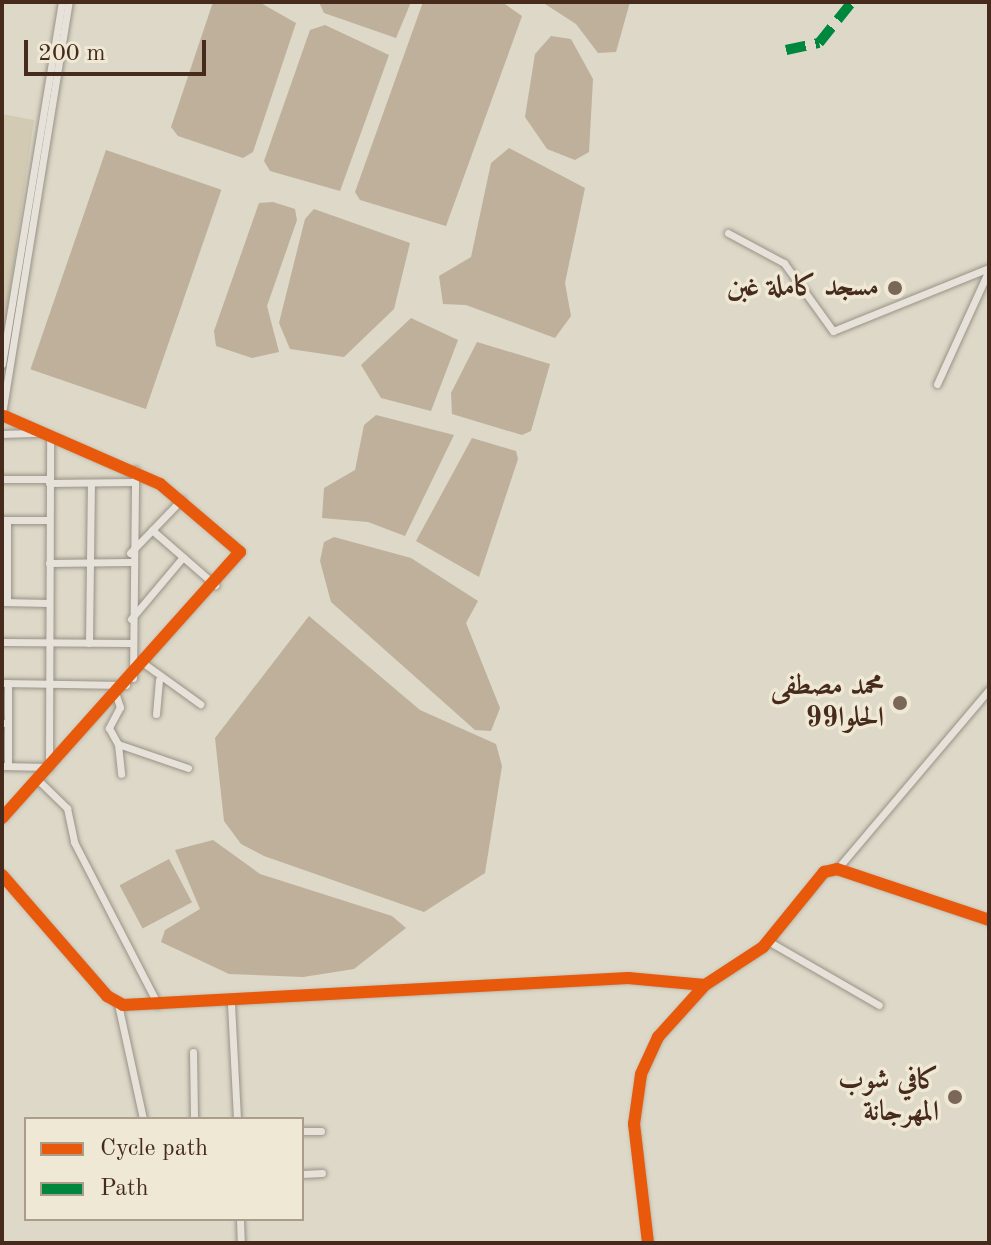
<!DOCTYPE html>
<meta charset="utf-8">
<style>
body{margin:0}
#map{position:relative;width:991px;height:1245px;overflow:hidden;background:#ddd8c7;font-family:"Old Standard TT",Amiri,serif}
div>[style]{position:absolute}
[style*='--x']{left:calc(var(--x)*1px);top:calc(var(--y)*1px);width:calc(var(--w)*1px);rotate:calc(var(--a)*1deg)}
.green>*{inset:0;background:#d3cab3}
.water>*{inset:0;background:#beb09a;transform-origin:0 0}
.roads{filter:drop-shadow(0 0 2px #989287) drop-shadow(0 0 2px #989287)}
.minor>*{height:7px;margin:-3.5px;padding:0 3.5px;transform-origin:3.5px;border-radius:3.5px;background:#e6e2da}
.quiet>*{height:10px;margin-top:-5px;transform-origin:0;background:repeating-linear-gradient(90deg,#00873e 0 20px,transparent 0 30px)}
.cycleway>*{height:12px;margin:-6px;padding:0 6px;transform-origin:6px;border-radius:6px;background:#e8590c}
.dots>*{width:22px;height:22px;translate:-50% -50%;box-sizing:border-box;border:4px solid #efe8d5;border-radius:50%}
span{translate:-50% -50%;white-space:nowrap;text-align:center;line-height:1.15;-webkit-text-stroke:7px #efe8d5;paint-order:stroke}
.poi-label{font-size:28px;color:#462a1b;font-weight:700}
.right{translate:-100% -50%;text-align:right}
.frame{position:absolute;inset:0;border:4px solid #462a1b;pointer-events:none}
.legend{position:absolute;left:24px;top:1117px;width:280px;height:104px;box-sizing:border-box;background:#efe8d5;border:2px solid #ab9c8b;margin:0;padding:10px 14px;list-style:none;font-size:24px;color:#462a1b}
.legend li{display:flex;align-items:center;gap:16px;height:40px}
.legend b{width:40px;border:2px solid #ab9c8b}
.scale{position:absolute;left:24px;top:40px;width:182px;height:36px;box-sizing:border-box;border:4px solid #462a1b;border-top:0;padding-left:10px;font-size:24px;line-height:28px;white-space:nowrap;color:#462a1b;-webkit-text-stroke:6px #efe8d5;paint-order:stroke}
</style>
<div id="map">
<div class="green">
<div style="clip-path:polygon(2px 114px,34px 120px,4px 334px,2px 334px)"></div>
</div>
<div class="water">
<div style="clip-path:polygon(213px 2px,259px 2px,296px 23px,253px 152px,243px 158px,178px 136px,171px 127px)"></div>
<div style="clip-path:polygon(319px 2px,411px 2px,396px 38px,324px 13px)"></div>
<div style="clip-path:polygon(423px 2px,502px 2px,522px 16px,446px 226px,360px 200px,355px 192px)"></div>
<div style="clip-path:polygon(542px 2px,630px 2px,616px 52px,598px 53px,576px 24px)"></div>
<div style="clip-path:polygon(325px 25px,389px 55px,340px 191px,270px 171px,264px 161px,310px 30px)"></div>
<div style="clip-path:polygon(551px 36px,571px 39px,593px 79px,589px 152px,575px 160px,547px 149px,525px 117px,535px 54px)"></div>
<div style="clip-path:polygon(509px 148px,585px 188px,565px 283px,571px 316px,555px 338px,466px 305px,443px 304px,439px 276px,471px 257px,491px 163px)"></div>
<div style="left:106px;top:150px;width:122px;height:232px;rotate:19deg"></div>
<div style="clip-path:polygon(273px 202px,295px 209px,297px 220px,267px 306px,279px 352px,252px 358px,216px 346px,214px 331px,259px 203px)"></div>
<div style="clip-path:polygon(314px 209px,410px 243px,394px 309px,344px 357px,290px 349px,279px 323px,305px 219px)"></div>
<div style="clip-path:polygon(411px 318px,458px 340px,431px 411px,381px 398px,361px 365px)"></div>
<div style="clip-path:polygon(477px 342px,550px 364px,531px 431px,522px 435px,452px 414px,451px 393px)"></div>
<div style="clip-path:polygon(376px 415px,454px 435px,405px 536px,368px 522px,322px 518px,324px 488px,355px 470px,364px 425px)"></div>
<div style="clip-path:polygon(472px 438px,516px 451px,518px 459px,479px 577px,416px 541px)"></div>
<div style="clip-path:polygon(334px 537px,411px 558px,478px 601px,466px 623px,500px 708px,491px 731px,475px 730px,331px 602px,320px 561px,324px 542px)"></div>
<div style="clip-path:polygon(309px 616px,420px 710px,496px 744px,502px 766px,485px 873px,424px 912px,264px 856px,241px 844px,224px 821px,215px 738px)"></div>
<div style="clip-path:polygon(213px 840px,260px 874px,392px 916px,406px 928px,354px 969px,303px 977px,229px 974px,161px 942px,165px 930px,200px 909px,175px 850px)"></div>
<div style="left:169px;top:859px;width:49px;height:56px;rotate:62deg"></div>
</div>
<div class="roads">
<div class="minor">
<div style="--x:728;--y:233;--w:64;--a:28.2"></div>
<div style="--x:784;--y:263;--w:84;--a:54.2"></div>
<div style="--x:833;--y:331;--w:168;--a:-22"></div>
<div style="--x:2;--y:364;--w:367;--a:-80.6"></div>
<div style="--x:937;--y:384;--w:125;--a:-65.5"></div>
<div style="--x:2;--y:414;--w:417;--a:-80.8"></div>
<div style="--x:2;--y:434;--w:38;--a:-2"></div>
<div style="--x:2;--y:479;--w:47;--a:0"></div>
<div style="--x:49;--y:483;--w:85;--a:-0.7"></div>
<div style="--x:2;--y:520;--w:47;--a:0"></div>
<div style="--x:152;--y:530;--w:84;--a:41.1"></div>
<div style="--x:130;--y:553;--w:74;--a:-46.1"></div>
<div style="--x:49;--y:563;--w:81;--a:-0.7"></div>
<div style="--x:2;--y:602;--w:47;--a:1.2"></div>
<div style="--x:7;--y:602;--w:82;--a:-90"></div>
<div style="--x:131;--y:619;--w:81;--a:-50"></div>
<div style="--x:2;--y:642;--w:130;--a:0.4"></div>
<div style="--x:89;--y:643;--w:160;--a:-89.3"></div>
<div style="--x:146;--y:665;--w:67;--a:35.8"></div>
<div style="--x:133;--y:678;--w:208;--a:-89.4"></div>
<div style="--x:2;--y:683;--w:124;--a:0.9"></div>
<div style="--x:8;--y:683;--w:40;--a:90"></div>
<div style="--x:116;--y:695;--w:13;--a:72"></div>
<div style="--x:120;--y:707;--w:24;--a:118"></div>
<div style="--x:109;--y:728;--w:18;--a:61"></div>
<div style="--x:118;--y:744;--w:74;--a:18.9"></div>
<div style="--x:156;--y:714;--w:34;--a:-85"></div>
<div style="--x:2;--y:723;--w:6;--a:0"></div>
<div style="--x:8;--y:723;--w:43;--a:90"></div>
<div style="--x:118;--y:744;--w:30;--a:84"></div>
<div style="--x:2;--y:766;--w:47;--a:1.2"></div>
<div style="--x:49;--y:767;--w:329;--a:-89.8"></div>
<div style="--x:37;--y:779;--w:42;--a:44"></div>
<div style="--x:67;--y:808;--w:35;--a:78"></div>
<div style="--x:74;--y:842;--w:183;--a:62.7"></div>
<div style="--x:2;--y:818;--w:357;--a:-48.2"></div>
<div style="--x:240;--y:552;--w:105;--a:-139.6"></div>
<div style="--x:160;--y:484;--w:170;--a:-156.4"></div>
<div style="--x:837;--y:869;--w:235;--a:-49.7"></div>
<div style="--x:2;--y:875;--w:160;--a:49"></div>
<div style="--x:107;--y:996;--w:18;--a:29"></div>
<div style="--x:123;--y:1005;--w:506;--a:-3.06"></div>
<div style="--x:628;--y:978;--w:77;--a:5.2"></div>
<div style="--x:768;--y:941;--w:128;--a:30"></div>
<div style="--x:118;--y:1004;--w:118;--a:77.7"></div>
<div style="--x:231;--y:1004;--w:115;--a:87"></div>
<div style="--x:193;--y:1052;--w:67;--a:89.1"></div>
<div style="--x:302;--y:1131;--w:19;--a:0"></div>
<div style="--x:302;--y:1174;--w:20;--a:-3"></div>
<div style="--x:240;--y:1219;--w:24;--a:88"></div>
<div style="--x:648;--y:1243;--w:120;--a:-96.7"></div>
<div style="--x:634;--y:1124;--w:50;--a:-82"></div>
<div style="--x:641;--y:1074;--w:41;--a:-65.3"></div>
<div style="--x:658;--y:1037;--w:70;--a:-47.9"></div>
<div style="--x:705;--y:985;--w:69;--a:-33.2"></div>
<div style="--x:763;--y:947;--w:97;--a:-50.9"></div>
<div style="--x:824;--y:872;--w:13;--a:-13"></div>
<div style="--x:837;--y:869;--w:160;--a:18.5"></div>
</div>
</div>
<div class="quiet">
<div style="--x:786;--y:50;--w:34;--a:-12"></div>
<div style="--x:819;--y:43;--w:53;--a:-51.2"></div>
</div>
<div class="cycleway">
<div style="--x:2;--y:818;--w:357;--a:-48.2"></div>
<div style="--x:240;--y:552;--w:105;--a:-139.6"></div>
<div style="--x:160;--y:484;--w:170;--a:-156.4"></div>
<div style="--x:2;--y:875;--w:160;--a:49"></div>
<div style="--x:107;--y:996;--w:18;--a:29"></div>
<div style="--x:123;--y:1005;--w:506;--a:-3.06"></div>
<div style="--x:628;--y:978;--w:77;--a:5.2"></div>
<div style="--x:648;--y:1243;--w:120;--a:-96.7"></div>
<div style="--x:634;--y:1124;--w:50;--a:-82"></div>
<div style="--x:641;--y:1074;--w:41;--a:-65.3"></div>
<div style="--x:658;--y:1037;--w:70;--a:-47.9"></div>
<div style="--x:705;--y:985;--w:69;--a:-33.2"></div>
<div style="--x:763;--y:947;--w:97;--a:-50.9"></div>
<div style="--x:824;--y:872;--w:13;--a:-13"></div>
<div style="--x:837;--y:869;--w:160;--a:18.5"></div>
</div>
<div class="dots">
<div style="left:895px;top:288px;background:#7b6757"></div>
<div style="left:900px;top:703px;background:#7b6757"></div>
<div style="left:955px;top:1097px;background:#7b6757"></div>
</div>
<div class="poi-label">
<span class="right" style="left:879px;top:288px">مسجد كاملة غبن</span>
<span class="right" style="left:884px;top:703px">محمد مصطفى<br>الحلوا99</span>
<span class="right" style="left:939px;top:1097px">كافي شوب<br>المهرجانة</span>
</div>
<div class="frame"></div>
<ul class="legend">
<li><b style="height:10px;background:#e8590c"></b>Cycle path</li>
<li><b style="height:10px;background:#00873e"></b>Path</li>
</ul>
<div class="scale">200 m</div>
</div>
